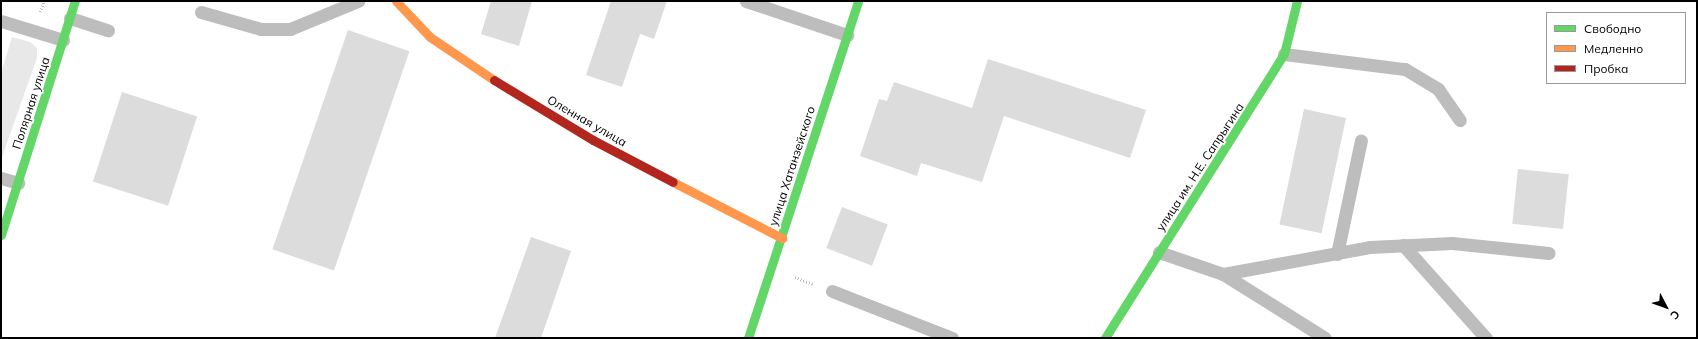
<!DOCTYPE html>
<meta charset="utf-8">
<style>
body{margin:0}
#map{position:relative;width:1698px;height:339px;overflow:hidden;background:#fff;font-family:Mulish,sans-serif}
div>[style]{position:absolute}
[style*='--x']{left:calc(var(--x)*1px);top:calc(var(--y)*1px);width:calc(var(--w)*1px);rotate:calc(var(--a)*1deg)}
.green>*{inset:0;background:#e8e8e8}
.building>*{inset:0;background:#dcdcdc;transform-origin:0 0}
.path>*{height:2.5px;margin-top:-1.25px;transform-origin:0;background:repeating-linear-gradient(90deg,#b8b8b8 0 1px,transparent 0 3px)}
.lane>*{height:13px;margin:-6.5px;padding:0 6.5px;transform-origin:6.5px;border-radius:6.5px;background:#bdbdbd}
.fast>*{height:9px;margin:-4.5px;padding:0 4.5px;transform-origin:4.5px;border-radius:4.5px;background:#63d668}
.slow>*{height:9px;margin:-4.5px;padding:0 4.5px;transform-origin:4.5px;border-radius:4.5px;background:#ff974d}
.jam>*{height:9px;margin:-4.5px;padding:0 4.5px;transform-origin:4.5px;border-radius:4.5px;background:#b3261e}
span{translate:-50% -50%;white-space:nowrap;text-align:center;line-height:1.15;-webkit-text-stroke:3.5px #fff;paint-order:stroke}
.street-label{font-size:12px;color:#000}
.frame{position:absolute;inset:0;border:2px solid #000;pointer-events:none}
.legend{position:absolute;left:1546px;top:12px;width:140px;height:72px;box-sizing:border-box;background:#fff;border:1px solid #999;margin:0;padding:5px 7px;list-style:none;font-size:12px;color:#000}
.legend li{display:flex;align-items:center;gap:8px;height:20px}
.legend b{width:20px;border:1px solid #999}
.north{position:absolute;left:1646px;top:287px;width:40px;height:40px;-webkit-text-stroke:3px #fff;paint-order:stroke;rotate:131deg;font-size:11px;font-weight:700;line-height:16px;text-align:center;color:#000}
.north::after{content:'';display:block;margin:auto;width:14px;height:18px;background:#000;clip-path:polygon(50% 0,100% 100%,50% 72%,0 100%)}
</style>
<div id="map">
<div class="green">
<div style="clip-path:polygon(12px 37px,30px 42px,37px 48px,37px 58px,1px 160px,1px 73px)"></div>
</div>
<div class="building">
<div style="clip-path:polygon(491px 1px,532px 1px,519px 46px,481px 34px)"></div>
<div style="clip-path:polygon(611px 1px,667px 1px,654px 39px,640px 34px,622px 87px,586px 75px)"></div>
<div style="left:348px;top:30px;width:65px;height:232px;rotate:19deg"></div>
<div style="clip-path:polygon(988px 59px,1146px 110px,1130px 158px,1004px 116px,982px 182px,921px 163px,917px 176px,860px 156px,879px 99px,887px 101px,894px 82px,972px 108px)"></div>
<div style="left:122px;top:92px;width:79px;height:94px;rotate:18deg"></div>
<div style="left:1304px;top:109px;width:43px;height:118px;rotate:12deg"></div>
<div style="left:1518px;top:169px;width:51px;height:55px;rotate:6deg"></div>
<div style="left:842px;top:207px;width:49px;height:44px;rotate:21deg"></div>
<div style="clip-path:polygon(531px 237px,571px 251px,541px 338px,495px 338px)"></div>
</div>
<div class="path">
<div style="--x:40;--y:12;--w:12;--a:-70"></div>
<div style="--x:795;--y:277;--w:19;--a:21"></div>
</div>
<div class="lane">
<div style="--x:746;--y:1;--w:107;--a:18.6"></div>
<div style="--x:201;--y:12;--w:62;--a:15.8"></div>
<div style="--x:261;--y:29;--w:29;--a:0"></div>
<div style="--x:290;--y:29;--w:74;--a:-22.4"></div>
<div style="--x:70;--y:18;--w:40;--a:18"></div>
<div style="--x:1;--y:21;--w:65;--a:17"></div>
<div style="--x:1284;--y:54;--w:122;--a:7.1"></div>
<div style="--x:1405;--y:69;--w:39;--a:31"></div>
<div style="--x:1438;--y:89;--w:38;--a:55"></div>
<div style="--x:1;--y:178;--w:18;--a:16"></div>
<div style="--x:1403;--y:245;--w:125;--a:48.3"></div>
<div style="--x:1159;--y:252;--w:68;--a:19"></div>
<div style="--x:1223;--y:274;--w:149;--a:-10.4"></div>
<div style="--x:1370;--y:247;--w:82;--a:-2.8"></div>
<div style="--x:1452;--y:243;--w:97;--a:5.9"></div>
<div style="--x:1337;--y:254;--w:116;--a:-78.1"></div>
<div style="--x:1223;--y:274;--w:120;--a:32.1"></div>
<div style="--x:832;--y:291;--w:129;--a:21.4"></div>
</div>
<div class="fast">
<div style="--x:1;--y:235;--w:245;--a:-72.5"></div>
<div style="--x:748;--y:338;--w:354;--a:-71.9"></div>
<div style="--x:1105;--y:338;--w:336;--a:-57.8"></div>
<div style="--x:1284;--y:54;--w:55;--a:-76.2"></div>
</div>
<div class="slow">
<div style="--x:396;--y:1;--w:50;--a:46.6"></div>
<div style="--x:430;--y:37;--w:77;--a:33.9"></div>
<div style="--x:673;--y:182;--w:123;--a:27.2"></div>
</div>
<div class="jam">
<div style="--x:494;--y:80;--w:116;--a:31.2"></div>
<div style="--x:593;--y:140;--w:90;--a:27.7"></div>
</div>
<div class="street-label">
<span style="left:31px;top:103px;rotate:-72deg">Полярная улица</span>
<span style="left:587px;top:121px;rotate:30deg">Оленная улица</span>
<span style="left:792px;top:166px;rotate:-72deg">улица Хатанзейского</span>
<span style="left:1200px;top:167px;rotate:-57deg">улица им. Н.Е. Сапрыгина</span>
</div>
<div class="frame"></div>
<ul class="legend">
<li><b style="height:5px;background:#63d668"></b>Свободно</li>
<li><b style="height:5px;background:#ff974d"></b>Медленно</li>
<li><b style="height:5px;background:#b3261e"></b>Пробка</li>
</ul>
<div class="north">С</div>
</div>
